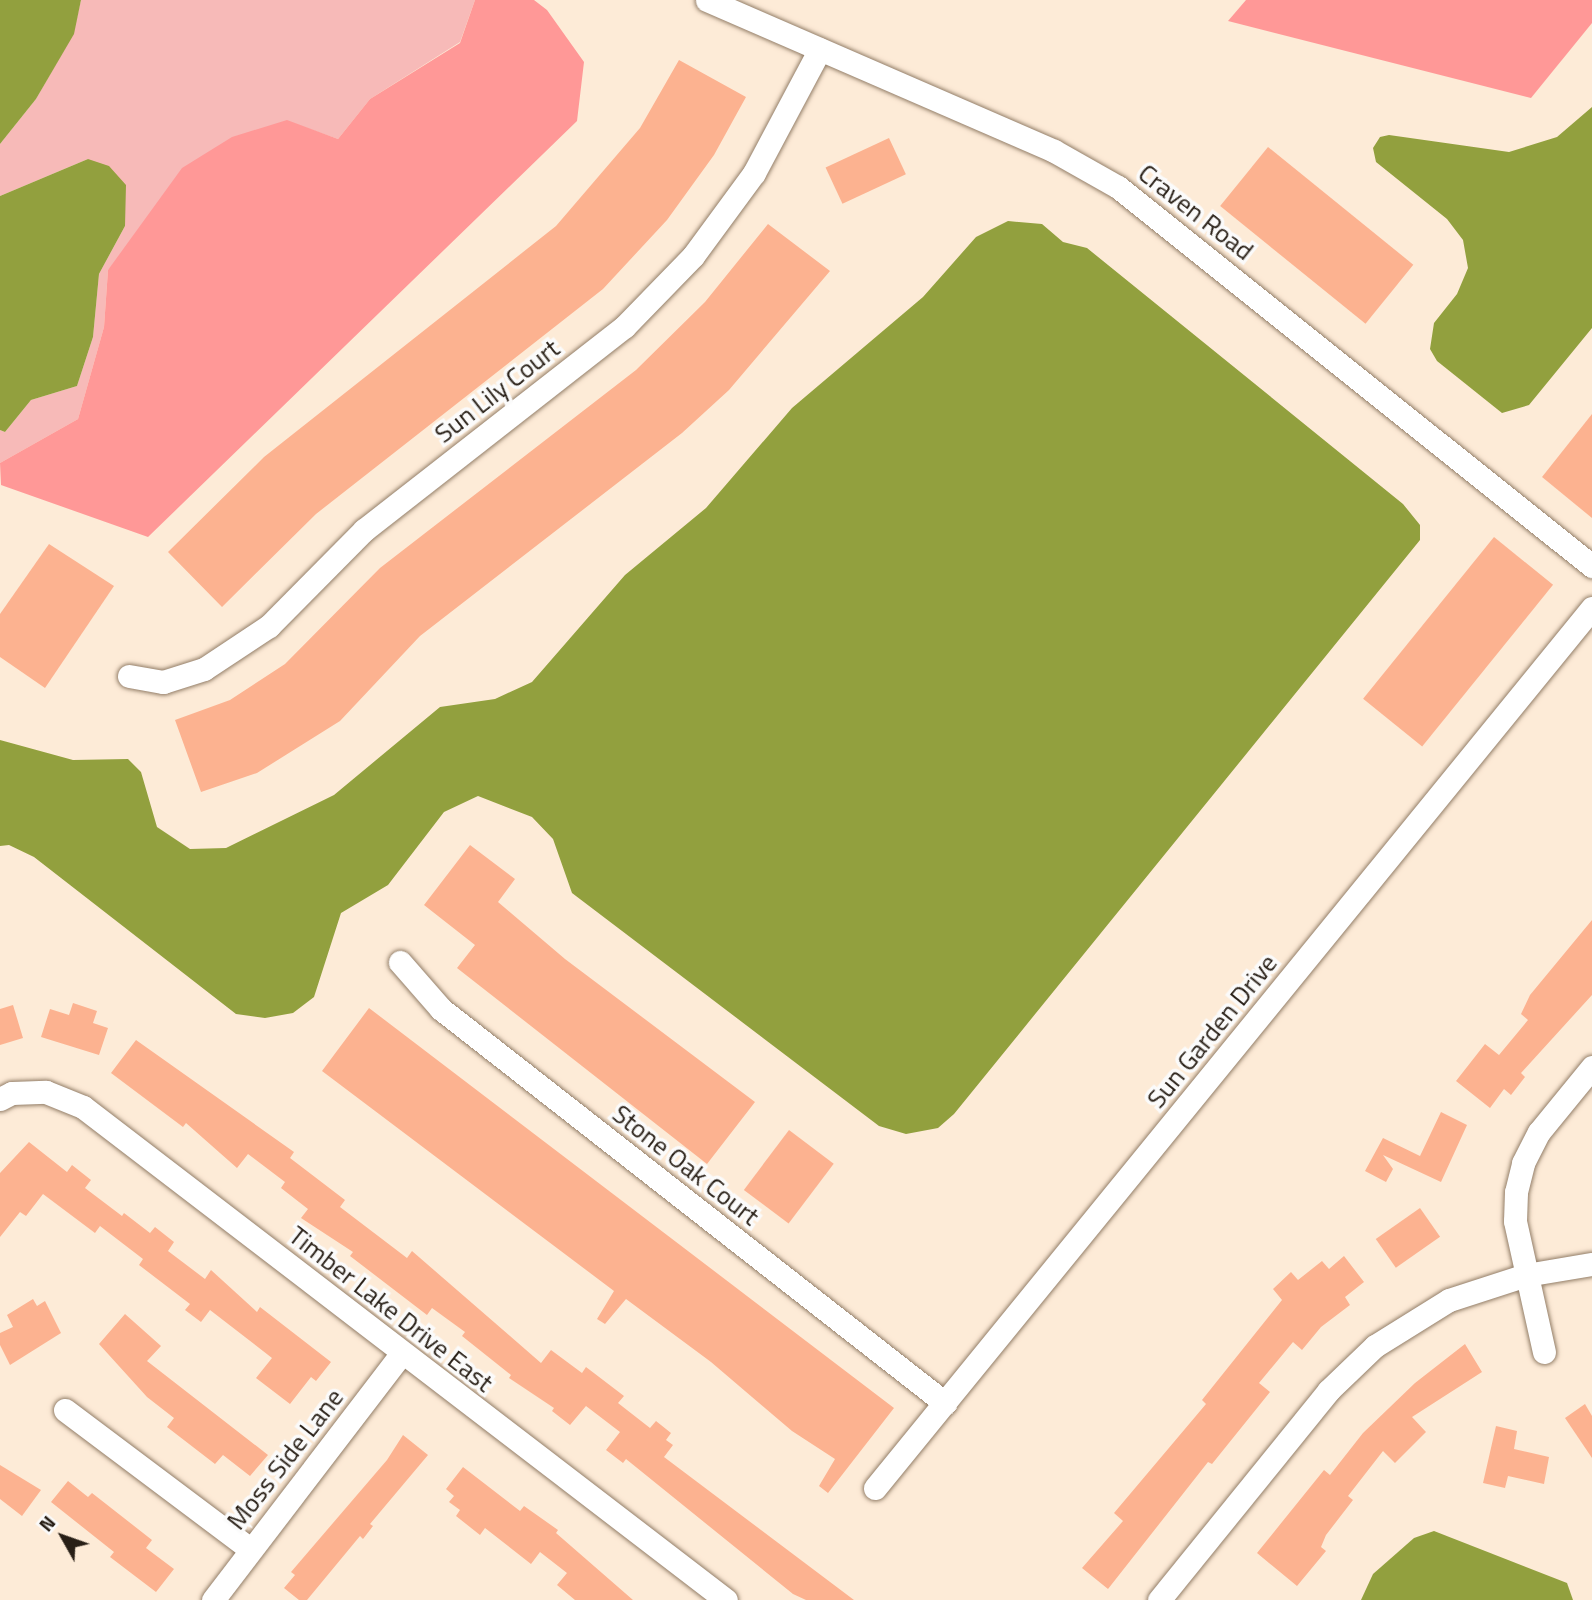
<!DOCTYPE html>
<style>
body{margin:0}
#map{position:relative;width:1592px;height:1600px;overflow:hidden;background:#fdebd7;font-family:"Titillium Web",sans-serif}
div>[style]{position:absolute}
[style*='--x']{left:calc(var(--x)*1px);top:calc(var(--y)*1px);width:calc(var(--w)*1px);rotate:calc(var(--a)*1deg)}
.green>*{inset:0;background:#f7bab8}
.forest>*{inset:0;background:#ff9897}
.water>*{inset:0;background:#92a03e}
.building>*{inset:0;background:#fcb290;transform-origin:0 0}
.roads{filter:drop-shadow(0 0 2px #937e68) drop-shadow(0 0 2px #937e68)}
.minor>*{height:23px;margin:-11.5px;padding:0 11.5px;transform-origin:11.5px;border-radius:11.5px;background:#fff}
span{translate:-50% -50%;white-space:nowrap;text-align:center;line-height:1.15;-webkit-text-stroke:7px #fbfbfb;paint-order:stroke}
.street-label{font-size:26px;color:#281f16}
.north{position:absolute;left:28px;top:1502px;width:70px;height:70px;-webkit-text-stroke:5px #fbfbfb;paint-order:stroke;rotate:310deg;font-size:19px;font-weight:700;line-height:28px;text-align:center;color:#281f16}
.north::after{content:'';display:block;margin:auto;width:24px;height:32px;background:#281f16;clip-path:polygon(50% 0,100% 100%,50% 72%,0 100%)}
</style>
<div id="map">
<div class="green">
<div style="clip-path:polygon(81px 0,475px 0,460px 42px,370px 99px,338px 139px,287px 121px,108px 270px,104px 327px,78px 419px,0 463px,0 430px,5px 432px,31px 400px,77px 386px,93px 337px,99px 274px,125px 226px,88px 159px,0 196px,0 144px,36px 99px,73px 34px)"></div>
</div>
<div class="forest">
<div style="clip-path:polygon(475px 0,534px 0,547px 10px,584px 62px,577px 121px,148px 537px,1px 485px,0 463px,78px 419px,104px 327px,108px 270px,182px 168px,232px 137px,287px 120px,338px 139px,370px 99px,460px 43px)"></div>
<div style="clip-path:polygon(1246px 0,1592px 0,1592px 23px,1531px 98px,1228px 21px)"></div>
</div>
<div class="water">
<div style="clip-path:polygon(0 0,81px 0,74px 34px,36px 99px,0 144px)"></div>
<div style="clip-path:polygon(1592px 107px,1592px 328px,1529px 405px,1502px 413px,1437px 361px,1430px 349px,1434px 323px,1457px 294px,1468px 268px,1463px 240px,1447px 219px,1376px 162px,1373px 148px,1380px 137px,1389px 135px,1509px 152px,1557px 137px)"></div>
<div style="clip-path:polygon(88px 159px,109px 166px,126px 185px,125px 226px,99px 274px,93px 337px,77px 386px,31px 400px,5px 432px,0 430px,0 196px)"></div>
<div style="clip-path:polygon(1008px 221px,1042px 224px,1063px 242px,1087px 248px,1403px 504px,1420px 525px,1420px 540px,954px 1114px,938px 1128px,906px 1134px,879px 1126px,572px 893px,553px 839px,532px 817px,478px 796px,444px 812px,388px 885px,341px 913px,314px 997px,293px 1013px,265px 1018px,236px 1014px,34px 857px,9px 845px,0 846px,0 740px,73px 760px,128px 759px,141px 772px,157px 827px,190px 849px,226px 848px,334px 795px,440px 707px,495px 699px,532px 682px,625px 575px,706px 508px,792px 408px,923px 297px,976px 237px)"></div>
<div style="clip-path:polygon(1434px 1531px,1567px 1583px,1573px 1600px,1361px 1600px,1373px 1574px,1414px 1538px)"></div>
</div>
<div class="building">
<div style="clip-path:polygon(679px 60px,746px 97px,714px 155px,667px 220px,603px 289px,316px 514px,222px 607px,168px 552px,264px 457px,556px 226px,640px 128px)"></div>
<div style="left:889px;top:138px;width:40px;height:70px;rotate:65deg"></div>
<div style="left:1268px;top:147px;width:187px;height:76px;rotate:39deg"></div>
<div style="clip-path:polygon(768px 224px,830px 271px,729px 390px,682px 433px,420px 636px,340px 721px,257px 773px,201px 792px,175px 720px,230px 700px,285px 664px,380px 568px,636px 370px,705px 302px)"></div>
<div style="clip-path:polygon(1592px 414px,1592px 518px,1542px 477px)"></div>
<div style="left:1494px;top:537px;width:76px;height:208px;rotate:39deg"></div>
<div style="clip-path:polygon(49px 544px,114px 586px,45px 688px,0 657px,0 614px)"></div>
<div style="clip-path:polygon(470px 845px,515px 879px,498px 902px,565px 959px,755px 1102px,707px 1164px,457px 968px,475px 945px,424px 905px)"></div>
<div style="clip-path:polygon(1592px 920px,1592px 995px,1521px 1073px,1525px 1077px,1511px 1095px,1504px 1089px,1490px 1108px,1456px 1081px,1485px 1044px,1499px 1055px,1528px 1020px,1521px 1014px,1530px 995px)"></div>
<div style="clip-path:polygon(73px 1003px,97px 1011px,93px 1023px,108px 1028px,99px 1055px,41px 1037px,50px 1009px,69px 1015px)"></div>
<div style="clip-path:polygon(13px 1005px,23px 1038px,0 1045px,0 1009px)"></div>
<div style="clip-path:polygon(369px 1008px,894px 1408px,828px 1493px,819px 1486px,835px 1459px,792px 1431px,711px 1362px,626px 1299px,605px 1324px,597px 1319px,614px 1291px,322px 1071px)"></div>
<div style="clip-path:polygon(136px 1040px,294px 1152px,290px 1158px,345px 1200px,340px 1207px,407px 1258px,412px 1251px,541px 1363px,551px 1350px,582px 1373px,586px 1367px,624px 1396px,618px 1403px,650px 1428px,656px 1421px,671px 1433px,666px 1440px,673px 1445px,664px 1457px,854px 1600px,806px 1600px,793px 1594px,626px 1459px,623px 1463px,606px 1450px,620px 1432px,586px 1406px,570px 1425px,552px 1411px,554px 1408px,509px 1378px,511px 1375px,462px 1336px,465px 1332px,432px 1308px,427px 1315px,350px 1256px,353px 1252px,301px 1218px,308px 1209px,281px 1188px,285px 1182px,248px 1154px,237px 1168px,186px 1123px,183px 1127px,111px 1073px)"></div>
<div style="clip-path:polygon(1441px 1112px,1467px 1125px,1441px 1182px,1383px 1155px,1393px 1169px,1386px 1182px,1365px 1171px,1383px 1138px,1420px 1156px)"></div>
<div style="left:789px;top:1130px;width:56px;height:75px;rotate:37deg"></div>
<div style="clip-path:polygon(29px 1142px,67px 1172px,72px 1165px,91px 1180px,85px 1188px,122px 1216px,124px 1213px,150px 1233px,155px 1227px,174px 1242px,168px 1251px,205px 1279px,211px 1270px,257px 1312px,260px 1307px,331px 1362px,316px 1381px,311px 1377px,290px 1404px,256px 1378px,272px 1358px,210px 1310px,201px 1322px,185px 1310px,190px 1304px,139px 1265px,143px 1259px,100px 1226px,95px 1233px,43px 1194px,26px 1216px,20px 1212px,0 1237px,0 1173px)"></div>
<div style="left:1420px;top:1208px;width:35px;height:54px;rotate:55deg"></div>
<div style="clip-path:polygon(1344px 1256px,1364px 1282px,1345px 1297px,1350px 1305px,1321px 1327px,1302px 1350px,1293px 1342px,1259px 1383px,1270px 1392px,1212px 1464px,1208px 1462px,1108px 1589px,1082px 1568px,1123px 1521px,1114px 1513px,1206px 1404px,1202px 1400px,1282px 1300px,1273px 1289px,1291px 1272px,1298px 1280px,1322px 1261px,1329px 1269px)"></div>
<div style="clip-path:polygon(33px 1299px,37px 1306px,45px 1301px,61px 1333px,10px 1365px,0 1345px,0 1333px,13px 1327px,7px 1315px)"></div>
<div style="clip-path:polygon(125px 1314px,161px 1346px,147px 1361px,268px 1455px,250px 1476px,223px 1455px,215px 1464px,167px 1427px,174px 1418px,147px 1397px,99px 1344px)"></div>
<div style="clip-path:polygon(1465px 1344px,1482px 1372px,1412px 1417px,1426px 1432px,1395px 1463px,1383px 1451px,1348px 1496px,1353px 1500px,1326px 1535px,1321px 1547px,1326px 1551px,1297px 1586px,1257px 1553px,1324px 1470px,1330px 1475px,1363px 1433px,1415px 1383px)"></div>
<div style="clip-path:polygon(1585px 1404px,1592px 1416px,1592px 1458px,1565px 1418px)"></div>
<div style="clip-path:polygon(1496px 1426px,1517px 1431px,1514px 1449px,1549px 1457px,1544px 1484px,1508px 1476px,1505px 1488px,1483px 1483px)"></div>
<div style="clip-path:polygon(403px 1435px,428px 1455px,370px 1524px,373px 1526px,363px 1539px,360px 1536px,307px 1600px,299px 1600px,284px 1588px,295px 1575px,291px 1572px,387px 1460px)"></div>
<div style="clip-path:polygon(0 1465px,41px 1490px,22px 1516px,0 1499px)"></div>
<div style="clip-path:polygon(463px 1467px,520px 1511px,524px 1506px,558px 1530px,556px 1533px,633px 1600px,575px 1600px,557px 1585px,567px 1573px,540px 1552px,531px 1564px,485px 1528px,480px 1535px,456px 1516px,460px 1510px,449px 1502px,454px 1496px,446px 1489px)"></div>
<div style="clip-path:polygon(68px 1481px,88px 1497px,92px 1493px,152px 1540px,146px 1548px,174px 1569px,156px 1592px,110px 1557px,114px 1552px,51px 1502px)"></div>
</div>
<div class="roads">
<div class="minor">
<div style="--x:707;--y:0;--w:378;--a:23.5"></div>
<div style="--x:1054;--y:151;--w:73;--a:29.4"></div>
<div style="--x:1118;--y:187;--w:607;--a:38.65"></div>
<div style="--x:129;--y:676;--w:35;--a:10"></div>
<div style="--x:163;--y:682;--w:43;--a:-17.6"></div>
<div style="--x:204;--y:669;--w:78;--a:-33.5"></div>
<div style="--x:269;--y:626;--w:135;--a:-45.3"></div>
<div style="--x:364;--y:530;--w:330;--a:-38"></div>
<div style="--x:624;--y:327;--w:99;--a:-45.8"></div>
<div style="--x:693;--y:256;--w:103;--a:-53.7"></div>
<div style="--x:754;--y:173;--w:140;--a:-62"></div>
<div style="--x:400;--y:962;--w:62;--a:48.9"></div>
<div style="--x:441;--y:1009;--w:640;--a:38.02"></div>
<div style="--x:0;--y:1099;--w:13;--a:-27"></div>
<div style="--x:12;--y:1093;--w:34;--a:-2"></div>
<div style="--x:46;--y:1092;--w:40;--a:22"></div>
<div style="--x:83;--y:1107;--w:810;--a:37.48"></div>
<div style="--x:1544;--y:1352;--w:134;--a:-102.5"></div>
<div style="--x:1515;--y:1221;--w:29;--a:-88"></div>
<div style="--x:1516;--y:1192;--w:30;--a:-76"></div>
<div style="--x:1523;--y:1163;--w:35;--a:-63"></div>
<div style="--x:1539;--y:1132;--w:84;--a:-50.8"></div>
<div style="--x:65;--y:1410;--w:231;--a:36.9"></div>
<div style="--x:875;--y:1488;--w:1135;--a:-50.83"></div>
<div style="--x:213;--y:1600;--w:311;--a:-52.6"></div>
<div style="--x:1159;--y:1600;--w:269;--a:-51"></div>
<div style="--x:1328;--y:1391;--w:65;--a:-43.8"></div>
<div style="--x:1375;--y:1346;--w:87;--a:-31.9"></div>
<div style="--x:1449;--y:1300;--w:81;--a:-18"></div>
<div style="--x:1526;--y:1275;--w:67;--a:-9.5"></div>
</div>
</div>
<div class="street-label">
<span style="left:1196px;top:212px;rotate:38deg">Craven Road</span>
<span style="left:497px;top:391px;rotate:-38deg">Sun Lily Court</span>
<span style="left:1212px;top:1031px;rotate:-51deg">Sun Garden Drive</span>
<span style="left:686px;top:1165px;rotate:38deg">Stone Oak Court</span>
<span style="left:391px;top:1309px;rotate:38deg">Timber Lake Drive East</span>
<span style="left:285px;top:1459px;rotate:-52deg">Moss Side Lane</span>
</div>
<div class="north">N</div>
</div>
